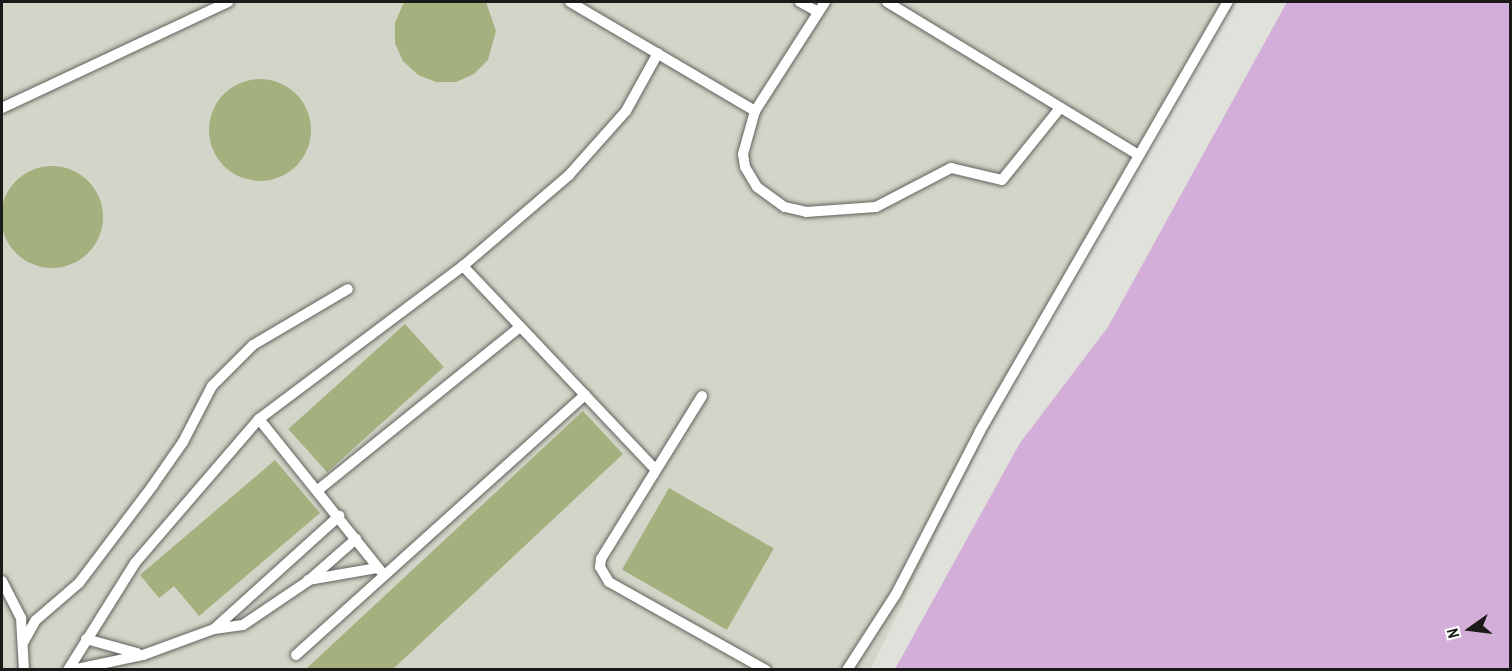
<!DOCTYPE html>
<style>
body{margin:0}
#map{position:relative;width:1512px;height:671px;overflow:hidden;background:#dfe1da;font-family:"Archivo Narrow",sans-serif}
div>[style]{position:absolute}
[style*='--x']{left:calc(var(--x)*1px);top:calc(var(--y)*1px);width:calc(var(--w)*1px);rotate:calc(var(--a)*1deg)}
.built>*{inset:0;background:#d2d5c8}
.water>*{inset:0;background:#d3aed8}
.building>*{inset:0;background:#a4b17e;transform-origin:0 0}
.round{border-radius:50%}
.roads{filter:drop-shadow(0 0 2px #61635d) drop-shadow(0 0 2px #61635d)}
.minor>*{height:10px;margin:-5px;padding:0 5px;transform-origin:5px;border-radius:5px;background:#fff}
span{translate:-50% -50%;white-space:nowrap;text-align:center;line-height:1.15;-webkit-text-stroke:4.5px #fff;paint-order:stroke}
.frame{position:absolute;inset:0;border:3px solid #1a1b19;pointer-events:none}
.north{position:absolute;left:1440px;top:599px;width:60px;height:60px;-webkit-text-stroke:4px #fff;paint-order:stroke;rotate:256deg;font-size:16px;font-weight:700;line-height:24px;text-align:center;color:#1a1b19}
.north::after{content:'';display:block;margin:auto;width:21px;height:27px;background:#1a1b19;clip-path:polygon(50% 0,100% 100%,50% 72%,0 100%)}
</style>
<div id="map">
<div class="built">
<div style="clip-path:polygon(2px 2px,1222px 2px,987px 433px,870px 670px,2px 669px)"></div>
</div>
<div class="water">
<div style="clip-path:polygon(1287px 2px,1510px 2px,1510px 669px,895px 669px,1020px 443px,1108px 327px)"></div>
</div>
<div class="building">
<div style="clip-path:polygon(404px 2px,486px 2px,496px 31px,488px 60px,474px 74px,456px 82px,436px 82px,418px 75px,403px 61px,395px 43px,395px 23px)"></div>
<div class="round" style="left:209px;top:79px;width:102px;height:102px"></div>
<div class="round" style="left:1px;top:166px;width:102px;height:102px"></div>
<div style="left:405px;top:324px;width:58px;height:157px;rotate:48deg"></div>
<div style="clip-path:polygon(583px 411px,623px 454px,393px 669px,306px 669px)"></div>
<div style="clip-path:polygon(275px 460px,320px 513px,199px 616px,174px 586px,159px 598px,140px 575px)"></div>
<div style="left:669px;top:488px;width:121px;height:94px;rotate:30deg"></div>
</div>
<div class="roads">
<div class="minor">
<div style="--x:570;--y:2;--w:215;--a:30.5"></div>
<div style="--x:800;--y:2;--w:21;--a:29"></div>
<div style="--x:825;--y:2;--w:130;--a:122.7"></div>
<div style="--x:755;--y:111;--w:45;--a:105.6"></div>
<div style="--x:743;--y:154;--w:13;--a:81"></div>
<div style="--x:745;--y:167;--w:23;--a:59"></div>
<div style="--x:757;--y:187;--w:34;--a:36"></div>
<div style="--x:785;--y:207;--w:22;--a:13"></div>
<div style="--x:806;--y:212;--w:70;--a:-4.1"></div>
<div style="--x:876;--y:207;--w:85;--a:-27.5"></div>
<div style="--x:951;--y:168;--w:52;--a:13.2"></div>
<div style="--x:1002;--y:180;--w:92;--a:-51.1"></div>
<div style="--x:887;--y:2;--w:293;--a:31.3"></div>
<div style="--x:2;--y:108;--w:250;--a:-25.1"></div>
<div style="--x:463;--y:266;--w:279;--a:46.6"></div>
<div style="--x:702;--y:396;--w:192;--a:121.8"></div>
<div style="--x:601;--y:559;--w:8;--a:97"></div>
<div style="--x:600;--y:567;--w:17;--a:59"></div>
<div style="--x:609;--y:582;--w:180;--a:29.3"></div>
<div style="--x:259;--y:419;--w:200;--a:51.3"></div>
<div style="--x:318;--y:490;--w:260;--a:-38.9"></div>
<div style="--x:308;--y:580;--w:70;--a:-9.9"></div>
<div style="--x:2;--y:581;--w:42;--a:62.8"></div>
<div style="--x:21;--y:618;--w:52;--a:86.7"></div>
<div style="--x:214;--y:629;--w:169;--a:-42.1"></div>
<div style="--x:86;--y:639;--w:53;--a:15.4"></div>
<div style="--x:23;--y:643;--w:26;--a:-61"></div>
<div style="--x:36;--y:620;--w:57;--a:-40.7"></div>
<div style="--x:79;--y:583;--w:123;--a:-52.9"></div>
<div style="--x:153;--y:485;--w:52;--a:-55.1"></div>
<div style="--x:183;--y:442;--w:63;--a:-62.6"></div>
<div style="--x:212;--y:386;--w:58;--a:-45"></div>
<div style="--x:253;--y:345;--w:110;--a:-30.5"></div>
<div style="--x:296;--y:655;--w:389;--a:-42"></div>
<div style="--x:68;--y:670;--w:126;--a:-57.9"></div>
<div style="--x:135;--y:563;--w:190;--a:-49.3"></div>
<div style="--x:259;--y:419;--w:255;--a:-36.9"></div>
<div style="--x:463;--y:266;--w:140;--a:-40.6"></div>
<div style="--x:569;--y:175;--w:86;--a:-48.3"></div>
<div style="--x:626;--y:111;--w:66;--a:-61.1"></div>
<div style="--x:72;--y:670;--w:73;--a:-11.9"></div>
<div style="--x:143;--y:655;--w:76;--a:-20.1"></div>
<div style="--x:214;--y:629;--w:29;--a:-8"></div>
<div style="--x:243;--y:625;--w:78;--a:-34.1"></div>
<div style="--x:308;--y:581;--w:64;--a:-41.2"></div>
<div style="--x:847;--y:670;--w:90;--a:-57.2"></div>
<div style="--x:896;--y:594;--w:183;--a:-62.7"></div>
<div style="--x:980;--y:431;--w:496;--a:-60"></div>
</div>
</div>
<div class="frame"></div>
<div class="north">N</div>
</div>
